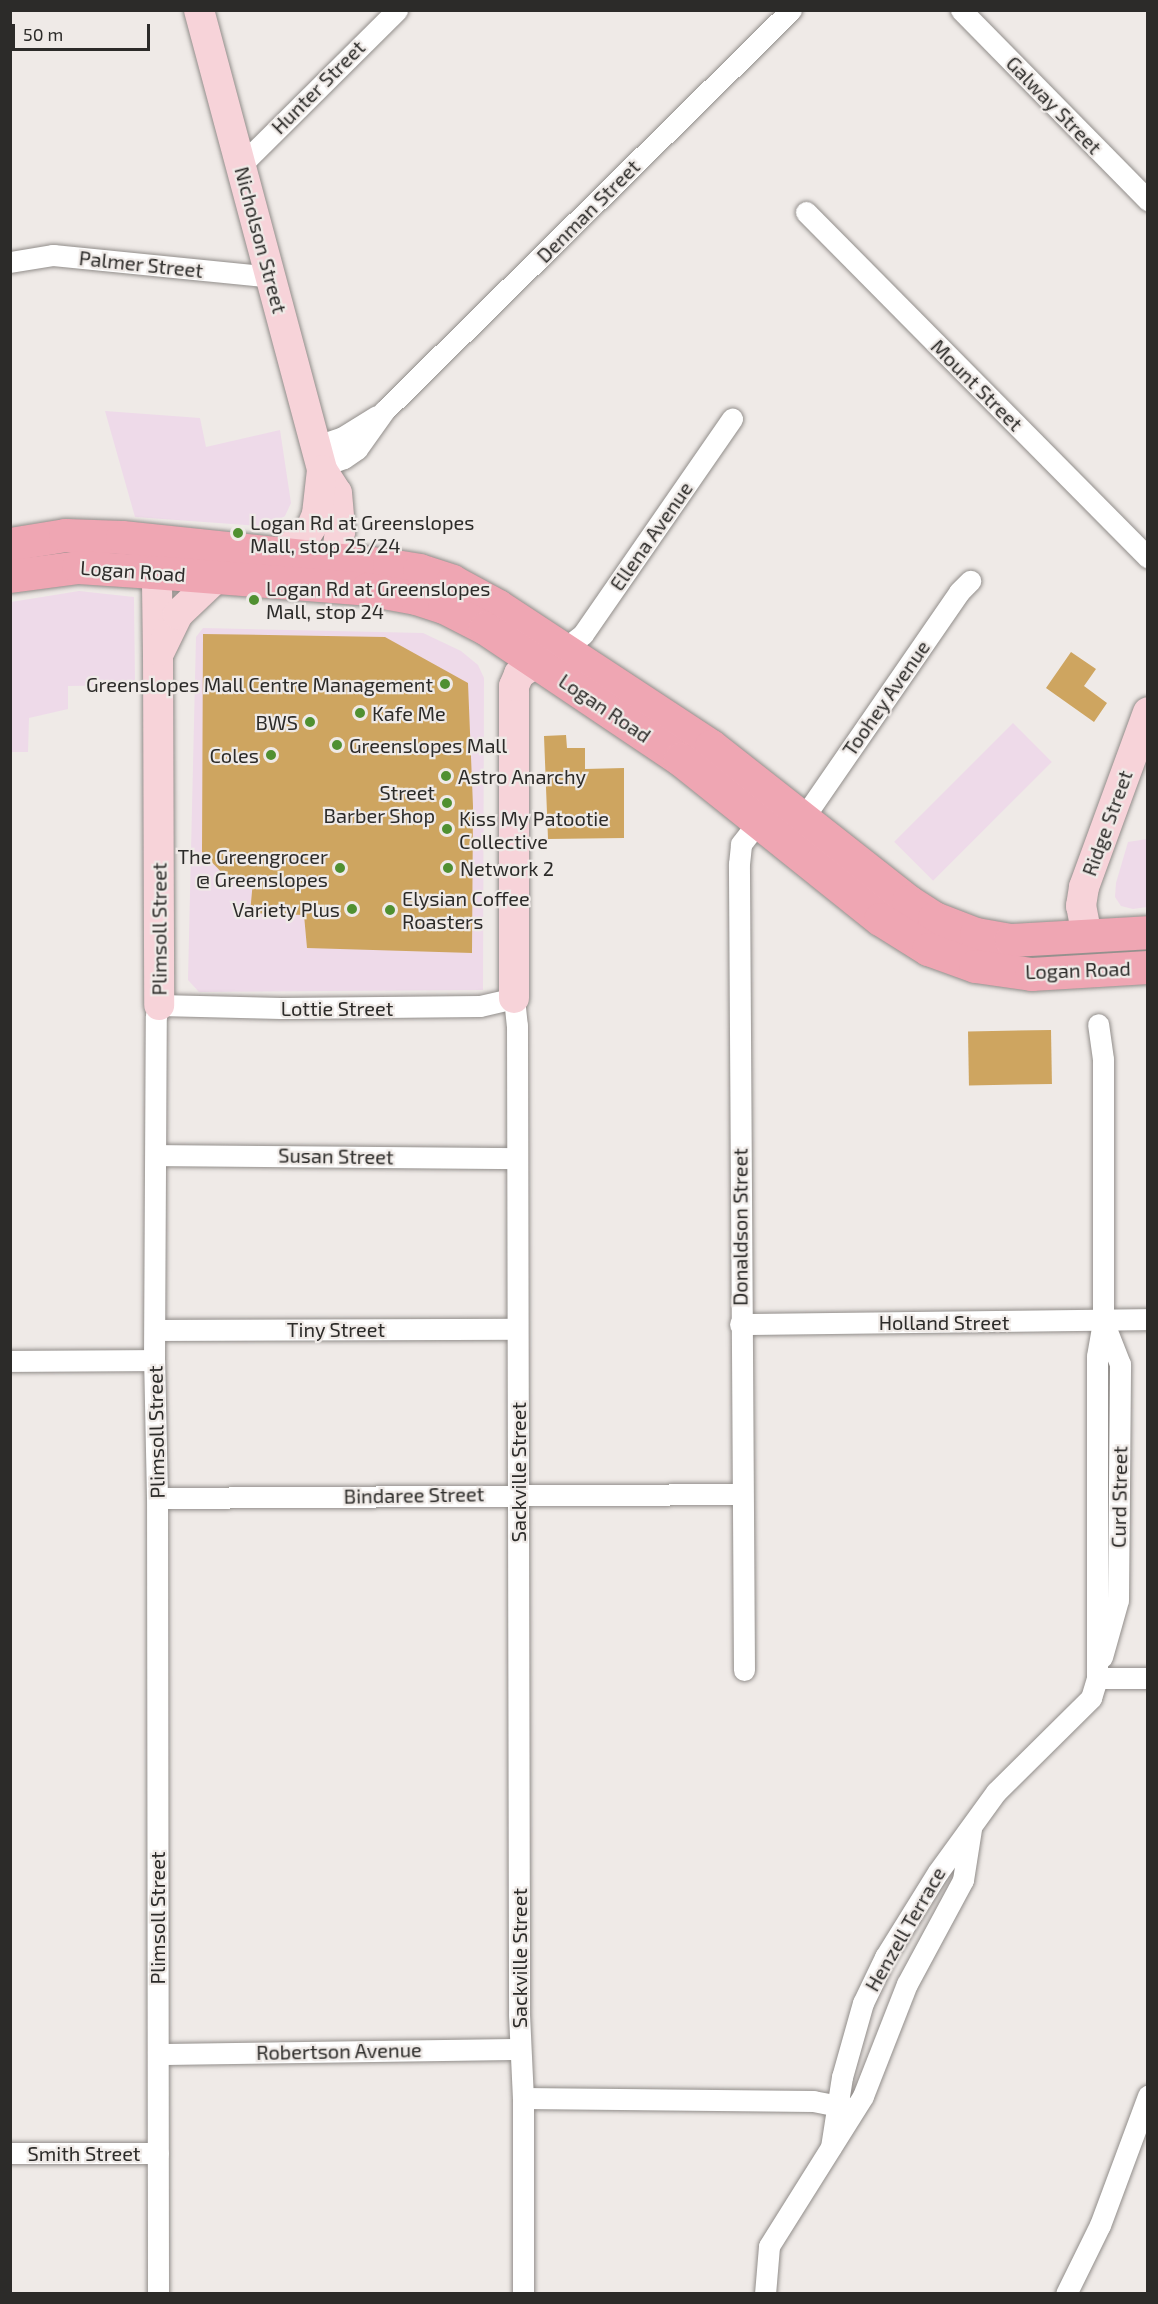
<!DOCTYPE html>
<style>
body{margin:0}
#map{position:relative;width:1158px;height:2304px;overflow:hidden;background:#efeae7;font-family:"Exo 2",sans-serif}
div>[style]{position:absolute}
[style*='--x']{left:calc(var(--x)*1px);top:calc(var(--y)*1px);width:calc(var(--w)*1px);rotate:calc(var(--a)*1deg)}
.commercial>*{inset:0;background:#eedae9;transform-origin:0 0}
.building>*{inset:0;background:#cea560;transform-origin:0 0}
.roads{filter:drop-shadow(0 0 2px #918d8a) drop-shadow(0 0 2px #918d8a)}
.street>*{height:21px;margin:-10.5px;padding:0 10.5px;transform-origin:10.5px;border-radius:10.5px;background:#fff}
.secondary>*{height:30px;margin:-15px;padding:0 15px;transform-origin:15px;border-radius:15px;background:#f7d3d9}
.primary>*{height:33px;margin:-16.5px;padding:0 16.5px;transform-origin:16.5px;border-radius:16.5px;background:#efa6b3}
.dots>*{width:16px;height:16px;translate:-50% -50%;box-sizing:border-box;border:3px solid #efeae7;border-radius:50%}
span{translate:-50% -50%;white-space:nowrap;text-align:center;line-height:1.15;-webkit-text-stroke:4.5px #efeae7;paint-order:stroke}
.street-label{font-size:20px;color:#2c2b29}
.poi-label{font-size:20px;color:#2c2b29}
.left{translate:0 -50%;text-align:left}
.right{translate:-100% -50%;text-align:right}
.frame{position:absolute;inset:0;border:12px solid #2c2b29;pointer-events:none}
.scale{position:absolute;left:12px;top:24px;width:138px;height:27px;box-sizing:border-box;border:3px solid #2c2b29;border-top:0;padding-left:8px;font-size:18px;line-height:21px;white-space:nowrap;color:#2c2b29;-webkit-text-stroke:4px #efeae7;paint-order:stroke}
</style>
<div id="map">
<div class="commercial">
<div style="clip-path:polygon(105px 411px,200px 418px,206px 447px,280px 430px,291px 503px,285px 516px,274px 523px,261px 526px,135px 517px)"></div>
<div style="clip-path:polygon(79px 591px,134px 597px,135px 685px,68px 686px,68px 709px,29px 718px,28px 752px,11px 752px,11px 602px)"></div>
<div style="clip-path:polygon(203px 628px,423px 633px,461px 651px,478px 665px,484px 678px,483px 990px,199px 992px,188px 980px,196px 637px)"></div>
<div style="left:1013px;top:723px;width:55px;height:168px;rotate:45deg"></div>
<div style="clip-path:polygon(1147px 839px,1147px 907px,1133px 909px,1121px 906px,1115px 897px,1116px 883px,1128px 842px)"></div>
</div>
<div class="building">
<div style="clip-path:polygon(203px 634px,385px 637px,468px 683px,473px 806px,472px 953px,307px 948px,304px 915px,250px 913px,253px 881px,228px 879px,202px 852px)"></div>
<div style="clip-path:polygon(1071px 652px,1096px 669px,1084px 686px,1107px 703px,1094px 722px,1046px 688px)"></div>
<div style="clip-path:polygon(566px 735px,567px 748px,585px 748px,585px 769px,624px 768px,624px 838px,548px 839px,544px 736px)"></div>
<div style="left:1051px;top:1030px;width:54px;height:83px;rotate:89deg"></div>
</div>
<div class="roads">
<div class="street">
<div style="--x:961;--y:10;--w:267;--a:45.5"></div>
<div style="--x:241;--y:165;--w:220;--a:-44.8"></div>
<div style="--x:806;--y:212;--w:486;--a:45.3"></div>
<div style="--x:10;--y:262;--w:44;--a:-9.2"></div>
<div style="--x:53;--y:255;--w:220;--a:5.7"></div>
<div style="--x:317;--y:446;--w:28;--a:-19"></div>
<div style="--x:343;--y:437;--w:39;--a:-32"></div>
<div style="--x:322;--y:466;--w:23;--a:-20"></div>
<div style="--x:344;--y:458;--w:16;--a:-35"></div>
<div style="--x:357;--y:449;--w:47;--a:-54.6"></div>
<div style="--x:384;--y:411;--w:571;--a:-44.57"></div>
<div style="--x:564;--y:649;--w:24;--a:-38"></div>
<div style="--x:583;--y:634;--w:262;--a:-55.3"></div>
<div style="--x:804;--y:817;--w:273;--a:-55.4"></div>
<div style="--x:959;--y:592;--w:16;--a:-45"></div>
<div style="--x:157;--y:1155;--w:359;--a:0.5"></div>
<div style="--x:740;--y:1324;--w:408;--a:-0.7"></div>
<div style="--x:156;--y:1330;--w:361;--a:-0.2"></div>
<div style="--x:10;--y:1361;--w:144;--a:-0.4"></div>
<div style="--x:157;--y:1498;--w:585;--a:-0.39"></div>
<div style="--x:1102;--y:1657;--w:59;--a:-74.3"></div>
<div style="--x:1118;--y:1600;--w:236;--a:-89.5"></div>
<div style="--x:1120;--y:1364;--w:46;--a:-111.6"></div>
<div style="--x:744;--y:1670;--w:806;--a:-90.36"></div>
<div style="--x:739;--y:864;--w:20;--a:-84"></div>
<div style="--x:741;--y:844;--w:39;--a:-52"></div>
<div style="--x:1097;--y:1678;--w:322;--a:-90"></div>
<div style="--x:1097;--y:1356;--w:36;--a:-80"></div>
<div style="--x:1103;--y:1321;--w:262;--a:-90"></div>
<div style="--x:1103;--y:1059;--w:35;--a:-98"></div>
<div style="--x:158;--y:2054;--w:362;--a:-0.8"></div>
<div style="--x:523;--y:2098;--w:290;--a:0.6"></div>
<div style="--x:813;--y:2101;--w:36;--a:11"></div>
<div style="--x:831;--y:2147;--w:71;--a:-81.1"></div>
<div style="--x:842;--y:2077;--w:77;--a:-74.2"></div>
<div style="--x:863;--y:2003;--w:51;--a:-64.4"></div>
<div style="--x:885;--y:1957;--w:100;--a:-58.1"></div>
<div style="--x:938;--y:1872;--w:99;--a:-54.1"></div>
<div style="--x:996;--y:1792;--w:134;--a:-44.7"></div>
<div style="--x:1091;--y:1698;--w:21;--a:-73"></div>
<div style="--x:1097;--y:1678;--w:51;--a:0"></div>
<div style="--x:10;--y:2153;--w:148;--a:0"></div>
<div style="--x:158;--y:2294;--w:796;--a:-90.07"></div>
<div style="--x:157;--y:1498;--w:138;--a:-91.2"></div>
<div style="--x:154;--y:1360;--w:344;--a:-89.7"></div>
<div style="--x:156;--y:1016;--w:11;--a:-75"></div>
<div style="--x:159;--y:1005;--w:122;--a:1.4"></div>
<div style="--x:281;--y:1008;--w:199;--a:-0.6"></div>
<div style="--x:480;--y:1006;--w:35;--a:-13"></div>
<div style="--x:514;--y:998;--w:27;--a:84"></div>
<div style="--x:517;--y:1025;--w:989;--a:89.88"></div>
<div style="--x:519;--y:2014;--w:84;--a:87.3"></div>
<div style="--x:523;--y:2098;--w:196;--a:90"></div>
<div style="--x:765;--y:2294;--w:48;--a:-85.2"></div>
<div style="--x:769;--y:2246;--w:177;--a:-57.9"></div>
<div style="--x:863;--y:2096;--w:120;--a:-68.6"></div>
<div style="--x:907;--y:1984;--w:118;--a:-61.7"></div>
<div style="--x:963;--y:1880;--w:52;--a:-81.1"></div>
<div style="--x:1066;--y:2294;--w:77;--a:-63.8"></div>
<div style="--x:1100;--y:2225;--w:138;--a:-69.6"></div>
</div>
<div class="secondary">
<div style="--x:199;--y:10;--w:476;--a:75"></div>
<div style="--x:322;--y:470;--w:27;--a:57"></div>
<div style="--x:337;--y:493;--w:38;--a:85"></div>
<div style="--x:340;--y:531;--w:28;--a:98"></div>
<div style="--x:281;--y:553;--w:32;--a:-36"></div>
<div style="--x:307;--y:534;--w:9;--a:-58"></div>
<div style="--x:312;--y:526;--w:13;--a:-67"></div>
<div style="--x:317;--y:514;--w:44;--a:-83.5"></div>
<div style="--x:153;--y:572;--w:13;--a:72"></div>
<div style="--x:157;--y:584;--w:73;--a:89.2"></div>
<div style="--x:158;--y:657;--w:348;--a:89.8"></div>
<div style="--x:160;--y:651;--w:41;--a:-64.1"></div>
<div style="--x:178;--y:614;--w:55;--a:-43.5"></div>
<div style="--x:1087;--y:936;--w:31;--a:-101"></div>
<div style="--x:1081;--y:906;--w:19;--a:-81"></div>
<div style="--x:1084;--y:887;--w:186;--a:-69.9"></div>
<div style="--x:514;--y:998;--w:312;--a:-90"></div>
<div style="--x:514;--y:686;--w:13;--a:-67"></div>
<div style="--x:519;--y:674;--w:22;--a:-34"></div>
</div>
<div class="primary">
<div style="--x:10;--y:544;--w:56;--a:-9.3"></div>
<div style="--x:65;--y:535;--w:57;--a:2"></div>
<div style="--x:122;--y:537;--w:268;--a:6"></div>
<div style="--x:389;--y:565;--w:30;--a:9"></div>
<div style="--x:419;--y:570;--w:35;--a:18"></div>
<div style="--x:452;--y:581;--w:52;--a:28.5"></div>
<div style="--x:498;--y:606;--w:255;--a:33.3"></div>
<div style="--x:711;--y:746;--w:251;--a:38.2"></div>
<div style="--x:908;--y:901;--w:31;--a:33"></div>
<div style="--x:934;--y:918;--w:45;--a:20.9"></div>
<div style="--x:976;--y:934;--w:36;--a:10"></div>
<div style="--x:1011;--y:940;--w:137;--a:-3.3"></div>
<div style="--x:10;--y:576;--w:69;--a:-7.5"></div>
<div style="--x:78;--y:567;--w:75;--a:3.8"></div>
<div style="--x:153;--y:572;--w:215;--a:4.5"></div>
<div style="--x:367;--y:589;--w:50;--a:10.4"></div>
<div style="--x:416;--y:598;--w:29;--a:18"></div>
<div style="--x:444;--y:607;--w:46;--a:27.1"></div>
<div style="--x:485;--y:628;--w:235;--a:33.9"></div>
<div style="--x:680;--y:759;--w:256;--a:38.7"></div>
<div style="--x:880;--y:919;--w:57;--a:32"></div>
<div style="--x:928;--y:949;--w:50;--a:19.9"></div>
<div style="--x:975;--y:966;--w:57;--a:8.1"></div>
<div style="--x:1031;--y:974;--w:117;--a:-3.4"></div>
</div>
</div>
<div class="dots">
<div style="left:238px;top:533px;background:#509031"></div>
<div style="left:254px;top:600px;background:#509031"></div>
<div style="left:445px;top:684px;background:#509031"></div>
<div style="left:360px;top:713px;background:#509031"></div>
<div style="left:310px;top:722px;background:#509031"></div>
<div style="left:337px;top:745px;background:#509031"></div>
<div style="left:271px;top:755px;background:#509031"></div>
<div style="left:446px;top:776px;background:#509031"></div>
<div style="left:447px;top:803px;background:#509031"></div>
<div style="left:447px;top:829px;background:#509031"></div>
<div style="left:340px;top:868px;background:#509031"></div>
<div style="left:448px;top:868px;background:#509031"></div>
<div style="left:352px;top:909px;background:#509031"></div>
<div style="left:390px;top:910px;background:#509031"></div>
</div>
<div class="street-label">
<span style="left:318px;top:87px;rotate:-45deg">Hunter Street</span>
<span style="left:1054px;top:105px;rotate:46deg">Galway Street</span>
<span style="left:588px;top:211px;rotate:-45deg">Denman Street</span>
<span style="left:261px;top:240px;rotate:75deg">Nicholson Street</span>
<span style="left:141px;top:264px;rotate:6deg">Palmer Street</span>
<span style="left:977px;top:385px;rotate:45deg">Mount Street</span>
<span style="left:651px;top:536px;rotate:-55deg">Ellena Avenue</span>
<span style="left:133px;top:571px;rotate:4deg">Logan Road</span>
<span style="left:886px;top:698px;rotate:-55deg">Toohey Avenue</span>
<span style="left:605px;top:708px;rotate:34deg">Logan Road</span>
<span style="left:1107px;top:823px;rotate:-70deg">Ridge Street</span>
<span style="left:159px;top:929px;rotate:-90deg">Plimsoll Street</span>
<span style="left:1078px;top:970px;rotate:-2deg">Logan Road</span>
<span style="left:337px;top:1008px">Lottie Street</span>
<span style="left:336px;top:1156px;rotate:1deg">Susan Street</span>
<span style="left:740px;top:1227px;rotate:-90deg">Donaldson Street</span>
<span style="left:944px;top:1322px">Holland Street</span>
<span style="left:336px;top:1329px">Tiny Street</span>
<span style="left:156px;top:1432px;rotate:-91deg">Plimsoll Street</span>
<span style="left:518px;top:1472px;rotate:-90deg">Sackville Street</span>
<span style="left:414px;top:1495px;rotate:-1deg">Bindaree Street</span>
<span style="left:1119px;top:1497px;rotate:-89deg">Curd Street</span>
<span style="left:157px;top:1918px;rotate:-90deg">Plimsoll Street</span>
<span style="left:905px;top:1929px;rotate:-60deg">Henzell Terrace</span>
<span style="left:519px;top:1958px;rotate:-90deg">Sackville Street</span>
<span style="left:339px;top:2051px;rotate:-1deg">Robertson Avenue</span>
<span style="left:84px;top:2153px">Smith Street</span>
</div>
<div class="poi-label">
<span class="left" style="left:250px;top:534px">Logan Rd at Greenslopes<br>Mall, stop 25/24</span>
<span class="left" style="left:266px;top:600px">Logan Rd at Greenslopes<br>Mall, stop 24</span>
<span class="right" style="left:433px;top:684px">Greenslopes Mall Centre Management</span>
<span class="left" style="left:372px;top:713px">Kafe Me</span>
<span class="right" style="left:298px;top:722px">BWS</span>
<span class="left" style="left:349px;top:745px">Greenslopes Mall</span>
<span class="right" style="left:259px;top:755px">Coles</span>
<span class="left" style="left:458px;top:776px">Astro Anarchy</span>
<span class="right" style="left:435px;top:804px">Street<br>Barber Shop</span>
<span class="left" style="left:459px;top:830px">Kiss My Patootie<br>Collective</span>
<span class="right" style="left:328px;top:868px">The Greengrocer<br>@ Greenslopes</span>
<span class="left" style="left:460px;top:868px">Network 2</span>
<span class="left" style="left:402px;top:910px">Elysian Coffee<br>Roasters</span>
<span class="right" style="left:340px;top:909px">Variety Plus</span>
</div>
<div class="frame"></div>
<div class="scale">50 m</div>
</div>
